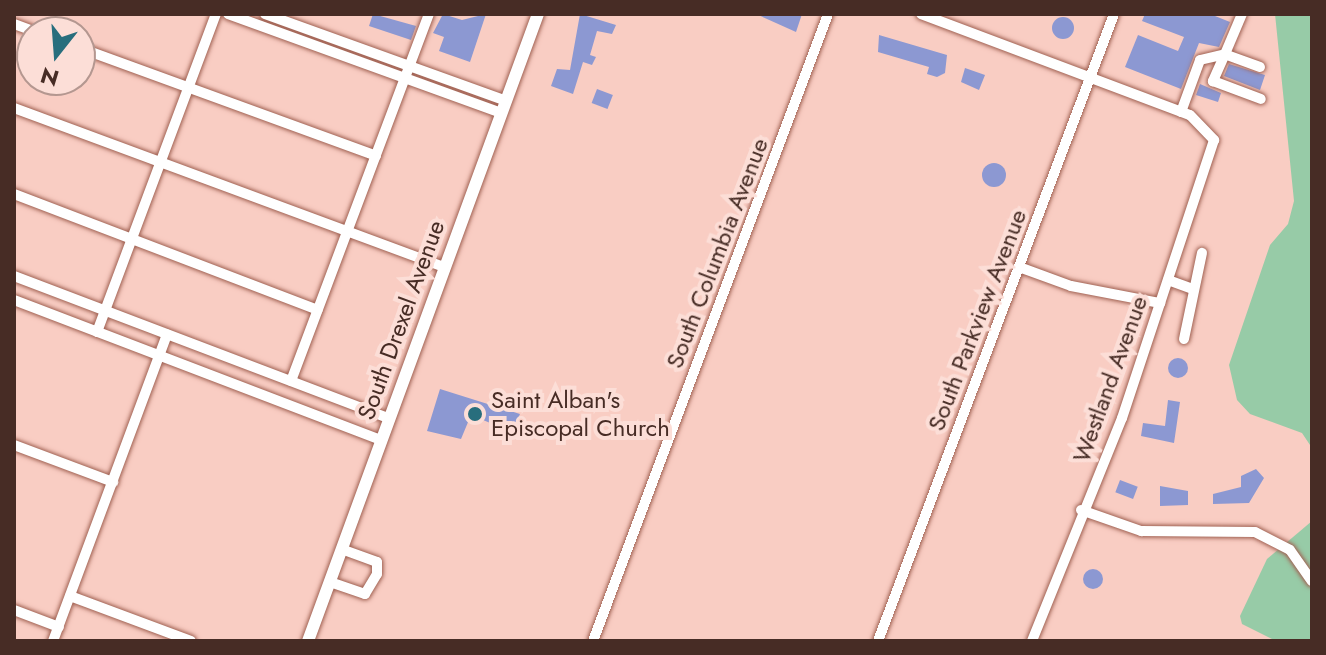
<!DOCTYPE html>
<style>
body{margin:0}
#map{position:relative;width:1326px;height:655px;overflow:hidden;background:#f9cdc3;font-family:Jost,sans-serif}
div>[style]{position:absolute}
[style*='--x']{left:calc(var(--x)*1px);top:calc(var(--y)*1px);width:calc(var(--w)*1px);rotate:calc(var(--a)*1deg)}
.green>*{inset:0;background:#97cba7}
.building>*{inset:0;background:#8c98d2;transform-origin:0 0}
.round{border-radius:50%}
.roads{filter:drop-shadow(0 0 2px #a06152) drop-shadow(0 0 2px #a06152)}
.minor>*{height:10px;margin:-5px;padding:0 5px;transform-origin:5px;border-radius:5px;background:#fff}
.major>*{height:12px;margin:-6px;padding:0 6px;transform-origin:6px;border-radius:6px;background:#fff}
.dots>*{width:22px;height:22px;translate:-50% -50%;box-sizing:border-box;border:4px solid #fcded7;border-radius:50%}
span{translate:-50% -50%;white-space:nowrap;text-align:center;line-height:1.15;-webkit-text-stroke:8px #fcded7;paint-order:stroke}
.street-label{font-size:24px;color:#472c25}
.poi-label{font-size:24px;color:#472c25}
.left{translate:0 -50%;text-align:left}
.frame{position:absolute;inset:0;border:16px solid #472c25;pointer-events:none}
.north{position:absolute;left:16px;top:16px;width:80px;height:80px;box-sizing:border-box;background:#fcded7;border:2px solid #b49790;border-radius:50%;rotate:197deg;font-size:22px;font-weight:700;line-height:32px;text-align:center;color:#472c25}
.north::after{content:'';display:block;margin:auto;width:28px;height:36px;background:#286e7d;clip-path:polygon(50% 0,100% 100%,50% 72%,0 100%)}
</style>
<div id="map">
<div class="green">
<div style="clip-path:polygon(1275px 14px,1312px 14px,1312px 448px,1302px 433px,1250px 414px,1237px 400px,1229px 365px,1270px 245px,1288px 224px,1294px 201px)"></div>
<div style="clip-path:polygon(1312px 521px,1312px 641px,1276px 641px,1242px 624px,1240px 616px,1267px 559px)"></div>
</div>
<div class="building">
<div style="clip-path:polygon(373px 14px,416px 26px,411px 40px,369px 26px)"></div>
<div style="clip-path:polygon(443px 14px,462px 20px,486px 14px,470px 62px,439px 51px,444px 37px,433px 33px)"></div>
<div style="clip-path:polygon(580px 14px,616px 25px,612px 34px,597px 31px,590px 55px,596px 57px,592px 65px,583px 62px,573px 94px,551px 86px,557px 69px,570px 70px)"></div>
<div style="clip-path:polygon(756px 14px,802px 14px,796px 32px)"></div>
<div style="clip-path:polygon(1145px 14px,1210px 14px,1230px 22px,1219px 47px,1199px 43px,1181px 89px,1125px 67px,1138px 35px,1178px 51px,1184px 37px,1142px 21px)"></div>
<div class="round" style="left:1052px;top:17px;width:22px;height:22px"></div>
<div style="clip-path:polygon(879px 35px,947px 55px,945px 73px,937px 77px,927px 74px,929px 67px,878px 52px)"></div>
<div style="clip-path:polygon(1229px 64px,1265px 75px,1260px 90px,1224px 76px)"></div>
<div style="clip-path:polygon(965px 68px,985px 75px,979px 90px,961px 82px)"></div>
<div style="clip-path:polygon(1200px 84px,1221px 93px,1218px 102px,1196px 95px)"></div>
<div style="left:597px;top:89px;width:17px;height:15px;rotate:21deg"></div>
<div class="round" style="left:982px;top:163px;width:24px;height:24px"></div>
<div class="round" style="left:1168px;top:358px;width:20px;height:20px"></div>
<div style="clip-path:polygon(440px 389px,520px 414px,512px 432px,471px 415px,461px 439px,427px 431px)"></div>
<div style="clip-path:polygon(1168px 400px,1180px 402px,1174px 443px,1141px 436px,1143px 423px,1165px 426px)"></div>
<div style="clip-path:polygon(1256px 469px,1264px 478px,1249px 503px,1213px 504px,1213px 494px,1241px 487px,1241px 476px)"></div>
<div style="left:1120px;top:480px;width:19px;height:13px;rotate:21deg"></div>
<div style="clip-path:polygon(1160px 486px,1188px 491px,1188px 505px,1160px 506px)"></div>
<div class="round" style="left:1083px;top:569px;width:20px;height:20px"></div>
</div>
<div class="roads">
<div class="minor">
<div style="--x:228;--y:14;--w:290;--a:19.9"></div>
<div style="--x:265;--y:14;--w:256;--a:19.8"></div>
<div style="--x:921;--y:14;--w:287;--a:20.6"></div>
<div style="--x:1190;--y:115;--w:35;--a:46"></div>
<div style="--x:1214;--y:140;--w:293;--a:108.3"></div>
<div style="--x:1122;--y:418;--w:240;--a:112"></div>
<div style="--x:14;--y:24;--w:23;--a:20"></div>
<div style="--x:80;--y:48;--w:315;--a:20"></div>
<div style="--x:1260;--y:67;--w:37;--a:-160"></div>
<div style="--x:1225;--y:54;--w:30;--a:114"></div>
<div style="--x:1213;--y:81;--w:51;--a:20.6"></div>
<div style="--x:14;--y:108;--w:458;--a:20.3"></div>
<div style="--x:1181;--y:112;--w:55;--a:-69.9"></div>
<div style="--x:1200;--y:60;--w:26;--a:-13"></div>
<div style="--x:1225;--y:54;--w:43;--a:-67"></div>
<div style="--x:14;--y:194;--w:325;--a:20.9"></div>
<div style="--x:1019;--y:267;--w:55;--a:20.1"></div>
<div style="--x:1071;--y:286;--w:91;--a:10.8"></div>
<div style="--x:14;--y:276;--w:399;--a:20.8"></div>
<div style="--x:1168;--y:280;--w:27;--a:20"></div>
<div style="--x:14;--y:300;--w:393;--a:20.9"></div>
<div style="--x:97;--y:332;--w:340;--a:-69.5"></div>
<div style="--x:1184;--y:339;--w:88;--a:-78.2"></div>
<div style="--x:291;--y:381;--w:392;--a:-69.4"></div>
<div style="--x:14;--y:445;--w:106;--a:20.5"></div>
<div style="--x:1081;--y:510;--w:64;--a:19.3"></div>
<div style="--x:1141;--y:531;--w:114;--a:0.5"></div>
<div style="--x:1255;--y:532;--w:39;--a:27"></div>
<div style="--x:1290;--y:550;--w:38;--a:55"></div>
<div style="--x:330;--y:582;--w:37;--a:19"></div>
<div style="--x:365;--y:594;--w:23;--a:-59"></div>
<div style="--x:377;--y:574;--w:12;--a:-90"></div>
<div style="--x:377;--y:562;--w:37;--a:-160"></div>
<div style="--x:70;--y:596;--w:129;--a:20.4"></div>
<div style="--x:14;--y:610;--w:48;--a:20.7"></div>
<div style="--x:53;--y:641;--w:327;--a:-69.6"></div>
<div style="--x:593;--y:641;--w:670;--a:-69.45"></div>
<div style="--x:878;--y:641;--w:670;--a:-69.37"></div>
</div>
<div class="major">
<div style="--x:308;--y:641;--w:668;--a:-69.86"></div>
</div>
</div>
<div class="dots">
<div style="left:475px;top:414px;background:#286e7d"></div>
</div>
<div class="street-label">
<span style="left:717px;top:253px;rotate:-69deg">South Columbia Avenue</span>
<span style="left:401px;top:320px;rotate:-70deg">South Drexel Avenue</span>
<span style="left:977px;top:320px;rotate:-69deg">South Parkview Avenue</span>
<span style="left:1110px;top:379px;rotate:-70deg">Westland Avenue</span>
</div>
<div class="poi-label">
<span class="left" style="left:491px;top:414px">Saint Alban's<br>Episcopal Church</span>
</div>
<div class="frame"></div>
<div class="north">N</div>
</div>
